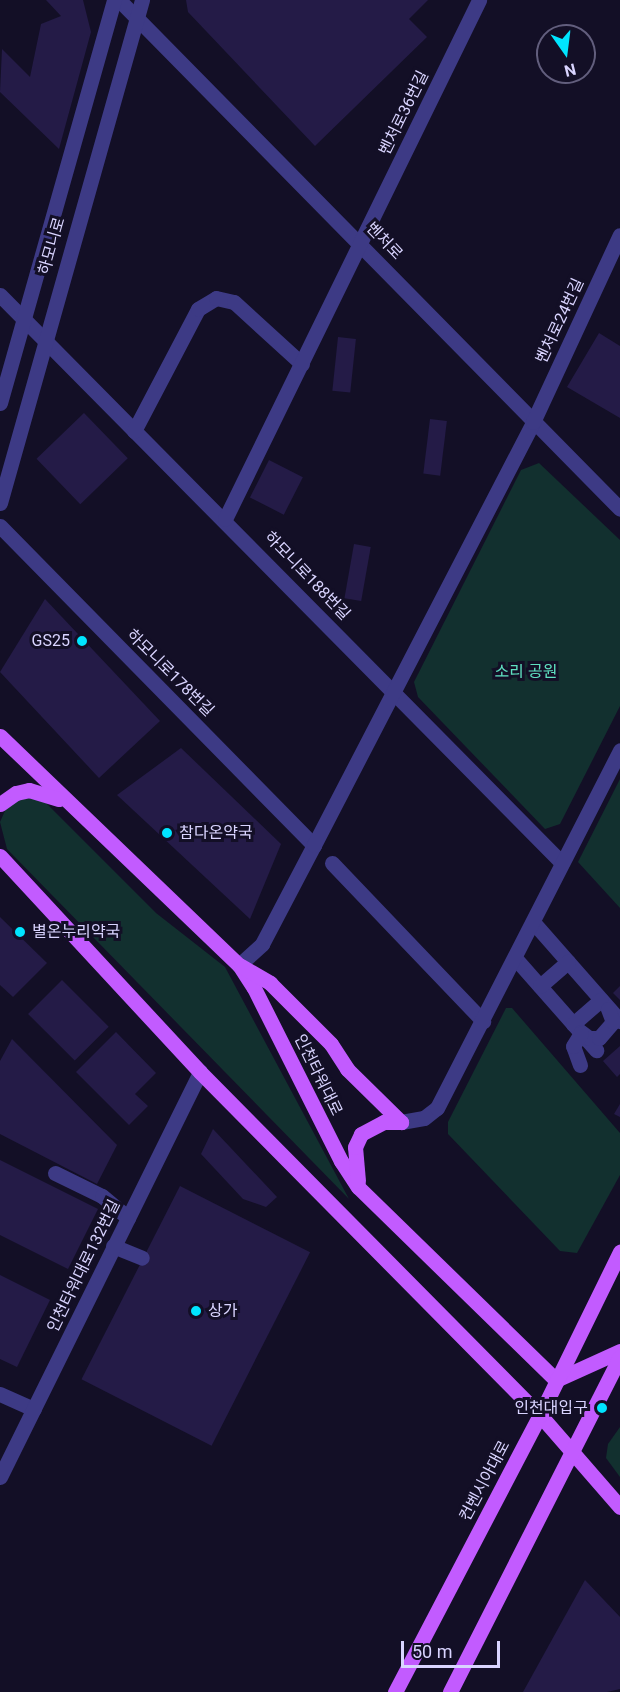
<!DOCTYPE html>
<meta charset="utf-8">
<style>
body{margin:0}
#map{position:relative;width:620px;height:1692px;overflow:hidden;background:#130f26;font-family:Roboto,"Noto Sans KR",sans-serif}
div>[style]{position:absolute}
[style*='--x']{left:calc(var(--x)*1px);top:calc(var(--y)*1px);width:calc(var(--w)*1px);rotate:calc(var(--a)*1deg)}
.green>*{inset:0;background:#12302f}
.building>*{inset:0;background:#241b47;transform-origin:0 0}
.minor>*{height:15px;margin:-7.5px;padding:0 7.5px;transform-origin:7.5px;border-radius:7.5px;background:#3d3a85}
.major>*{height:15px;margin:-7.5px;padding:0 7.5px;transform-origin:7.5px;border-radius:7.5px;background:#c25bff}
.dots>*{width:16px;height:16px;translate:-50% -50%;box-sizing:border-box;border:3px solid #130f26;border-radius:50%}
span{translate:-50% -50%;white-space:nowrap;text-align:center;line-height:1.15;-webkit-text-stroke:6px #130f26;paint-order:stroke}
.street-label{font-size:16px;color:#d9d4ff}
.poi-label{font-size:16px;color:#d9d4ff}
.right{translate:-100% -50%;text-align:right}
.left{translate:0 -50%;text-align:left}
.park-label{font-size:16px;color:#5fe0c0}
.north{position:absolute;left:536px;top:24px;width:60px;height:60px;box-sizing:border-box;background:#130f26;border:2px solid #625e7d;border-radius:50%;rotate:166deg;font-size:16px;font-weight:700;line-height:24px;text-align:center;color:#d9d4ff}
.north::after{content:'';display:block;margin:auto;width:21px;height:27px;background:#00e5ff;clip-path:polygon(50% 0,100% 100%,50% 72%,0 100%)}
.scale{position:absolute;left:401px;top:1641px;width:99px;height:27px;box-sizing:border-box;border:3px solid #d9d4ff;border-top:0;padding-left:8px;font-size:18px;line-height:21px;white-space:nowrap;color:#d9d4ff;-webkit-text-stroke:4px #130f26;paint-order:stroke}
</style>
<div id="map">
<div class="green">
<div style="clip-path:polygon(539px 463px,620px 540px,620px 706px,560px 824px,545px 829px,418px 697px,414px 682px,521px 470px)"></div>
<div style="clip-path:polygon(620px 779px,620px 908px,578px 862px)"></div>
<div style="clip-path:polygon(40px 797px,156px 913px,225px 967px,349px 1199px,7px 849px,0 822px,8px 804px,18px 798px)"></div>
<div style="clip-path:polygon(506px 1008px,512px 1008px,620px 1133px,620px 1175px,577px 1253px,560px 1251px,448px 1134px,448px 1122px)"></div>
<div style="clip-path:polygon(620px 1427px,620px 1477px,606px 1458px,608px 1444px)"></div>
</div>
<div class="building">
<div style="clip-path:polygon(46px 0,83px 0,91px 32px,59px 149px,0 92px,2px 49px,30px 77px,41px 24px,61px 16px)"></div>
<div style="clip-path:polygon(186px 0,428px 0,409px 19px,427px 37px,315px 146px,188px 12px)"></div>
<div style="clip-path:polygon(599px 333px,620px 346px,620px 418px,567px 387px)"></div>
<div style="left:338px;top:337px;width:18px;height:54px;rotate:6deg"></div>
<div style="left:84px;top:413px;width:63px;height:66px;rotate:46deg"></div>
<div style="left:430px;top:419px;width:17px;height:55px;rotate:7deg"></div>
<div style="left:269px;top:460px;width:38px;height:42px;rotate:27deg"></div>
<div style="left:354px;top:544px;width:17px;height:55px;rotate:10deg"></div>
<div style="clip-path:polygon(45px 599px,160px 721px,99px 778px,0 672px)"></div>
<div style="clip-path:polygon(181px 748px,281px 844px,250px 919px,117px 795px)"></div>
<div style="clip-path:polygon(0 917px,47px 963px,13px 997px,0 985px)"></div>
<div style="left:62px;top:980px;width:66px;height:48px;rotate:45deg"></div>
<div style="clip-path:polygon(620px 986px,620px 1000px,613px 993px)"></div>
<div style="clip-path:polygon(116px 1032px,156px 1073px,135px 1094px,148px 1106px,129px 1125px,76px 1072px)"></div>
<div style="clip-path:polygon(12px 1039px,117px 1145px,97px 1184px,0 1134px,0 1061px)"></div>
<div style="clip-path:polygon(620px 1046px,620px 1074px,617px 1077px,603px 1061px)"></div>
<div style="clip-path:polygon(620px 1104px,620px 1117px,614px 1114px)"></div>
<div style="clip-path:polygon(213px 1129px,277px 1197px,266px 1207px,243px 1199px,201px 1154px)"></div>
<div style="clip-path:polygon(0 1160px,98px 1209px,68px 1269px,0 1235px)"></div>
<div style="left:180px;top:1186px;width:146px;height:217px;rotate:27deg"></div>
<div style="clip-path:polygon(0 1275px,50px 1300px,17px 1367px,0 1359px)"></div>
<div style="clip-path:polygon(585px 1580px,620px 1617px,620px 1689px,607px 1692px,523px 1692px)"></div>
</div>
<div class="minor">
<div style="--x:119;--y:0;--w:714;--a:45.45"></div>
<div style="--x:0;--y:295;--w:799;--a:45.3"></div>
<div style="--x:0;--y:403;--w:419;--a:-74.2"></div>
<div style="--x:134;--y:431;--w:138;--a:-62.3"></div>
<div style="--x:198;--y:309;--w:21;--a:-31"></div>
<div style="--x:216;--y:298;--w:18;--a:13"></div>
<div style="--x:234;--y:302;--w:92;--a:42.4"></div>
<div style="--x:0;--y:503;--w:523;--a:-74.24"></div>
<div style="--x:225;--y:519;--w:578;--a:-63.92"></div>
<div style="--x:0;--y:526;--w:448;--a:45.5"></div>
<div style="--x:332;--y:863;--w:219;--a:46.3"></div>
<div style="--x:533;--y:922;--w:132;--a:48.7"></div>
<div style="--x:515;--y:958;--w:123;--a:48.6"></div>
<div style="--x:239;--y:965;--w:31;--a:-42"></div>
<div style="--x:262;--y:944;--w:112;--a:-62.3"></div>
<div style="--x:314;--y:845;--w:476;--a:-62.6"></div>
<div style="--x:533;--y:422;--w:206;--a:-65.1"></div>
<div style="--x:540;--y:986;--w:37;--a:-41"></div>
<div style="--x:573;--y:1024;--w:37;--a:-41"></div>
<div style="--x:581;--y:1032;--w:10;--a:37"></div>
<div style="--x:589;--y:1038;--w:10;--a:0"></div>
<div style="--x:599;--y:1038;--w:21;--a:-49"></div>
<div style="--x:613;--y:1022;--w:14;--a:-111"></div>
<div style="--x:580;--y:1065;--w:20;--a:-110"></div>
<div style="--x:573;--y:1046;--w:15;--a:-58"></div>
<div style="--x:401;--y:1122;--w:23;--a:-10"></div>
<div style="--x:424;--y:1118;--w:16;--a:-38"></div>
<div style="--x:437;--y:1108;--w:402;--a:-62.9"></div>
<div style="--x:55;--y:1173;--w:52;--a:26.1"></div>
<div style="--x:102;--y:1196;--w:34;--a:40"></div>
<div style="--x:113;--y:1246;--w:31;--a:22"></div>
<div style="--x:0;--y:1394;--w:37;--a:24"></div>
<div style="--x:0;--y:1477;--w:452;--a:-63.7"></div>
</div>
<div class="major">
<div style="--x:0;--y:736;--w:331;--a:43.8"></div>
<div style="--x:239;--y:965;--w:27;--a:57"></div>
<div style="--x:254;--y:988;--w:194;--a:63.3"></div>
<div style="--x:341;--y:1161;--w:31;--a:57"></div>
<div style="--x:358;--y:1187;--w:277;--a:44.3"></div>
<div style="--x:556;--y:1380;--w:70;--a:-24.4"></div>
<div style="--x:0;--y:804;--w:19;--a:-35"></div>
<div style="--x:16;--y:793;--w:13;--a:-13"></div>
<div style="--x:29;--y:790;--w:31;--a:17"></div>
<div style="--x:0;--y:856;--w:294;--a:47.2"></div>
<div style="--x:200;--y:1072;--w:483;--a:45.3"></div>
<div style="--x:540;--y:1415;--w:122;--a:49"></div>
<div style="--x:241;--y:966;--w:34;--a:30"></div>
<div style="--x:270;--y:983;--w:86;--a:45"></div>
<div style="--x:331;--y:1044;--w:30;--a:57"></div>
<div style="--x:347;--y:1069;--w:76;--a:44.5"></div>
<div style="--x:358;--y:1181;--w:34;--a:-95"></div>
<div style="--x:355;--y:1147;--w:14;--a:-65"></div>
<div style="--x:361;--y:1134;--w:26;--a:-28"></div>
<div style="--x:384;--y:1122;--w:17;--a:0"></div>
<div style="--x:395;--y:1692;--w:313;--a:-62.4"></div>
<div style="--x:540;--y:1415;--w:182;--a:-63.9"></div>
<div style="--x:450;--y:1692;--w:376;--a:-63.1"></div>
</div>
<div class="dots">
<div style="left:82px;top:641px;background:#00e5ff"></div>
<div style="left:167px;top:833px;background:#00e5ff"></div>
<div style="left:20px;top:932px;background:#00e5ff"></div>
<div style="left:196px;top:1311px;background:#00e5ff"></div>
<div style="left:602px;top:1408px;background:#00e5ff"></div>
</div>
<div class="street-label">
<span style="left:404px;top:113px;rotate:-64deg">벤처로36번길</span>
<span style="left:384px;top:241px;rotate:46deg">벤처로</span>
<span style="left:52px;top:246px;rotate:-74deg">하모니로</span>
<span style="left:560px;top:321px;rotate:-65deg">벤처로24번길</span>
<span style="left:307px;top:576px;rotate:46deg">하모니로188번길</span>
<span style="left:170px;top:673px;rotate:45deg">하모니로178번길</span>
<span style="left:318px;top:1075px;rotate:64deg">인천타워대로</span>
<span style="left:84px;top:1266px;rotate:-64deg">인천타워대로132번길</span>
<span style="left:485px;top:1481px;rotate:-62deg">컨벤시아대로</span>
</div>
<div class="poi-label">
<span class="right" style="left:70px;top:641px">GS25</span>
<span class="left" style="left:179px;top:833px">참다온약국</span>
<span class="left" style="left:32px;top:932px">별온누리약국</span>
<span class="left" style="left:208px;top:1311px">상가</span>
<span class="right" style="left:588px;top:1408px">인천대입구</span>
</div>
<div class="park-label">
<span style="left:526px;top:672px">소리 공원</span>
</div>
<div class="north">N</div>
<div class="scale">50 m</div>
</div>
